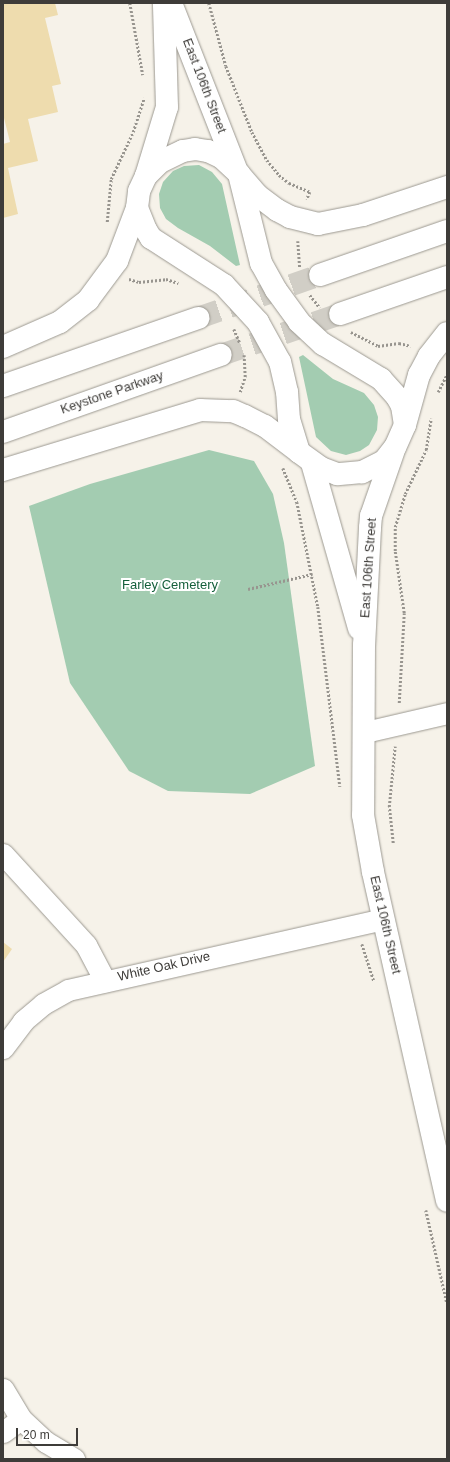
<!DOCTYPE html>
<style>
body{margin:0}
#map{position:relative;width:450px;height:1462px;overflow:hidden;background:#f6f2e9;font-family:Arial,sans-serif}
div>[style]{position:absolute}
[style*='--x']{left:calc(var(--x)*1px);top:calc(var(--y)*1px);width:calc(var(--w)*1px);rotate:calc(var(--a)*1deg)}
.green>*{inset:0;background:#a3ccb1}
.building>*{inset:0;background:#eedcae}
.highway-tunnel>*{height:22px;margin-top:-11px;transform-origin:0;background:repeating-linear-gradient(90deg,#d1cec6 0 22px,transparent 0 33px)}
.path>*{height:2.5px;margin-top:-1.25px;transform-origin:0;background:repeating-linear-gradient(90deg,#98958f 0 2px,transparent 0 4px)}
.roads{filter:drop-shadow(0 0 1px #9c9991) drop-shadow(0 0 1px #9c9991)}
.street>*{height:21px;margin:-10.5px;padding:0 10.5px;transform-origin:10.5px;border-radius:10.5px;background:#fff}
.secondary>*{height:22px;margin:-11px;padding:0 11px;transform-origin:11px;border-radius:11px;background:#fff}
.highway>*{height:22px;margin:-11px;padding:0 11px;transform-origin:11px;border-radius:11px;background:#fff}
span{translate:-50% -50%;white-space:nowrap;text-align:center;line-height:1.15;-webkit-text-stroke:4px #fff;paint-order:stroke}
.street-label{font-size:13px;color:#3e3c39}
.park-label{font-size:13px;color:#155f3b}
.frame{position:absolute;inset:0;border:4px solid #3e3c39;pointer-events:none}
.scale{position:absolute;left:16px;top:1428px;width:62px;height:18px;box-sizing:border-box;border:2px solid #3e3c39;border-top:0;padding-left:5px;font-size:12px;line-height:14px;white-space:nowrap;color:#3e3c39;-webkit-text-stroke:3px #fff;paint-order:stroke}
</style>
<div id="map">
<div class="green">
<div style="clip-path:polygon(199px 165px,212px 172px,222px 184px,240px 265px,236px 266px,210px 246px,178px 228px,166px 219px,160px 208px,159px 194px,163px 182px,173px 171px,184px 166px)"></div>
<div style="clip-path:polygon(303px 355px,333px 379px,364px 393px,374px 405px,378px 417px,377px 430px,369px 445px,360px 451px,346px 455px,331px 451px,316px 437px,299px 357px)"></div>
<div style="clip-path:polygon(209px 450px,254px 461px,273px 494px,284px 543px,315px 766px,250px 794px,168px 791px,129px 771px,70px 683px,29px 506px,90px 484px)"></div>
</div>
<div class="building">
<div style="clip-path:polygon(3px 3px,55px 3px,58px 15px,45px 18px,61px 84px,52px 86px,58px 112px,28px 119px,38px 161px,8px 168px,18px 214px,3px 218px,3px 144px,10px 142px,3px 114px)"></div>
<div style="clip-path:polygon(3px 942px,12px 949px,3px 962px)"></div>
</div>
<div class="highway-tunnel">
<div style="--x:198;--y:318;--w:129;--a:-19.4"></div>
<div style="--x:221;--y:355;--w:126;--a:-19"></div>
</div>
<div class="path">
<div style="--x:130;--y:3;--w:73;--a:79.8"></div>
<div style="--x:209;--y:3;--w:65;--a:74.9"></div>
<div style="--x:226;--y:66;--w:71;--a:68.5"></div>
<div style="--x:252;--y:132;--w:32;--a:62"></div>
<div style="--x:267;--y:160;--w:19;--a:51"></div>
<div style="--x:279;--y:175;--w:13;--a:39"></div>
<div style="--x:289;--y:183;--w:23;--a:23"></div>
<div style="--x:310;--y:192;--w:8;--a:113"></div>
<div style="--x:107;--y:222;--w:43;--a:-84.7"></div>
<div style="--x:111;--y:179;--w:52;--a:-64.9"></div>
<div style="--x:133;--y:132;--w:36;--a:-72"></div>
<div style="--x:298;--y:241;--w:27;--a:86"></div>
<div style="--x:129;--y:279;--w:10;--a:17"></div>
<div style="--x:139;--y:282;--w:27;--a:-6"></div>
<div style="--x:166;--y:279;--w:13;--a:18"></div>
<div style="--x:310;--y:295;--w:16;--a:52"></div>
<div style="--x:234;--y:329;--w:15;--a:67"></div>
<div style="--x:351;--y:332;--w:30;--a:27"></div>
<div style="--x:378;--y:346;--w:21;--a:-8"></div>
<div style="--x:399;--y:343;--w:12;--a:14"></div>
<div style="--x:240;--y:392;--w:16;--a:-72"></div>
<div style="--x:245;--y:377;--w:22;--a:-93"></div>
<div style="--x:438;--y:392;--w:20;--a:-63"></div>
<div style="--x:283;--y:468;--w:37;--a:68"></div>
<div style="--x:297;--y:502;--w:107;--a:78.7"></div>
<div style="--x:318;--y:607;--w:181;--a:83"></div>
<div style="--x:248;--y:589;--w:66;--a:-13.2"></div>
<div style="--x:399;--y:703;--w:90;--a:-86.8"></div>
<div style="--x:404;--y:613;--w:63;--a:-98.3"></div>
<div style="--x:395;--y:551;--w:24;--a:-90"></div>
<div style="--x:395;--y:527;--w:34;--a:-73"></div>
<div style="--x:405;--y:494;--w:49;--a:-64.5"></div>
<div style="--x:426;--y:450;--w:32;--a:-81"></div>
<div style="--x:393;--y:843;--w:36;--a:-96"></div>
<div style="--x:389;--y:807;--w:61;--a:-84.4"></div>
<div style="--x:362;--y:944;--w:39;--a:72"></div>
<div style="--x:426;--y:1210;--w:95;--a:77.3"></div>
</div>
<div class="roads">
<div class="street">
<div style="--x:365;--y:732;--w:84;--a:-13"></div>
<div style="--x:3;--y:854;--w:123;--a:47.6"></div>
<div style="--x:86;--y:945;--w:41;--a:62.2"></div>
<div style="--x:3;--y:1048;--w:34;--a:-53"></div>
<div style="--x:23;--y:1021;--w:26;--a:-40"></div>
<div style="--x:43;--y:1004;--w:29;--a:-29"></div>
<div style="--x:68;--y:990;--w:323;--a:-12.7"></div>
<div style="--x:3;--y:1389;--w:35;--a:59"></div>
<div style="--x:21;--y:1419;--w:34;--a:43"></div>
<div style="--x:46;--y:1442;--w:33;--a:31"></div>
<div style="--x:3;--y:1432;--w:22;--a:-36"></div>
</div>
<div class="secondary">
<div style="--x:171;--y:3;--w:178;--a:68.6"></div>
<div style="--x:195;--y:149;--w:13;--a:9"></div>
<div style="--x:208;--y:151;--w:14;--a:25"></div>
<div style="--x:221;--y:157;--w:25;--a:43"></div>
<div style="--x:239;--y:174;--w:92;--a:76.1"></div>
<div style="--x:261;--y:263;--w:31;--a:61"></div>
<div style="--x:276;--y:290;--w:39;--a:54"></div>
<div style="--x:299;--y:322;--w:33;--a:43"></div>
<div style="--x:323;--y:344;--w:68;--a:31.1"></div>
<div style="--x:381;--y:379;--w:24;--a:48"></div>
<div style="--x:397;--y:397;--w:10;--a:61"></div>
<div style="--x:402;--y:406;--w:19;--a:81"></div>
<div style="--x:405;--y:425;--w:24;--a:114"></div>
<div style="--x:395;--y:447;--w:18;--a:128"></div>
<div style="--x:384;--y:461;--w:25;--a:153"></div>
<div style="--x:362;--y:472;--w:25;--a:175"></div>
<div style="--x:337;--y:474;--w:17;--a:-159"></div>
<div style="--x:321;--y:468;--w:27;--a:-144"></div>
<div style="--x:299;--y:452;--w:34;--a:-107"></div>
<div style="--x:289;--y:420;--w:28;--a:-94"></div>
<div style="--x:287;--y:392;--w:31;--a:-103"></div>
<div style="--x:280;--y:362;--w:46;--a:-118.8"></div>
<div style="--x:258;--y:322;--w:50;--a:-132.6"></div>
<div style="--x:224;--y:285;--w:87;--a:-147.2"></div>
<div style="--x:151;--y:238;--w:9;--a:-122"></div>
<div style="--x:146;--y:230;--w:24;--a:-112"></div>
<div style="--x:137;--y:208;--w:17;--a:-83"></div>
<div style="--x:139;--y:191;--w:17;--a:-65"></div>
<div style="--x:146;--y:176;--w:20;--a:-45"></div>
<div style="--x:160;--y:162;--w:25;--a:-26"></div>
<div style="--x:183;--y:151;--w:12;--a:-9"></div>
<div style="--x:146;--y:176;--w:72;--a:-73.1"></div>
<div style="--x:167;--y:107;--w:104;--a:-91.7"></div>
<div style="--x:394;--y:450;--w:70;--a:109.2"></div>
<div style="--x:371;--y:516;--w:12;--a:95"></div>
<div style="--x:370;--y:528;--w:117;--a:92.9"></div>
<div style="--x:364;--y:645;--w:170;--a:90.3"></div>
<div style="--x:363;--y:815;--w:58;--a:80"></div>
<div style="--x:373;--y:872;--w:337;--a:77.3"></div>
<div style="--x:312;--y:463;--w:172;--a:74.1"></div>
</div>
<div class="highway">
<div style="--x:239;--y:174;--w:28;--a:49"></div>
<div style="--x:257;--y:195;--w:25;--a:37"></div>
<div style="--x:277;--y:210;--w:15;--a:28"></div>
<div style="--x:290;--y:217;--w:29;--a:14"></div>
<div style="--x:318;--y:224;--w:46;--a:-11.3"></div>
<div style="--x:363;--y:215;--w:89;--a:-18.4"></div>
<div style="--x:320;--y:275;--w:134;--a:-19.1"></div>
<div style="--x:340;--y:314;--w:113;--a:-19.1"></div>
<div style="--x:3;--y:347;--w:62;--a:-23.7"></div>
<div style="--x:60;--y:322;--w:36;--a:-38"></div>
<div style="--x:88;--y:300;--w:49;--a:-53.4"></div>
<div style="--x:117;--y:261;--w:57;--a:-69.3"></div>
<div style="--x:3;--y:386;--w:207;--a:-19.2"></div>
<div style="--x:405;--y:425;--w:52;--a:-74.4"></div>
<div style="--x:419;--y:375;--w:21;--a:-62"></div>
<div style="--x:429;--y:356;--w:29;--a:-52"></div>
<div style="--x:3;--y:432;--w:231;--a:-19.5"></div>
<div style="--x:3;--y:470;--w:206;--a:-16.9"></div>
<div style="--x:200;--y:410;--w:33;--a:2"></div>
<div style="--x:233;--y:411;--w:13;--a:23"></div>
<div style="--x:245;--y:416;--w:22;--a:27"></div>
<div style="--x:265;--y:426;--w:43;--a:37.4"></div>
</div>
</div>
<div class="street-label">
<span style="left:204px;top:86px;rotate:69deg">East 106th Street</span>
<span style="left:112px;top:393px;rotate:-19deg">Keystone Parkway</span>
<span style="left:369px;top:568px;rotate:-86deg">East 106th Street</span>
<span style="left:385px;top:925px;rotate:77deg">East 106th Street</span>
<span style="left:164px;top:967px;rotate:-13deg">White Oak Drive</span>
</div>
<div class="park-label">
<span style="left:170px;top:585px">Farley Cemetery</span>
</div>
<div class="frame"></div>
<div class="scale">20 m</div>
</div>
